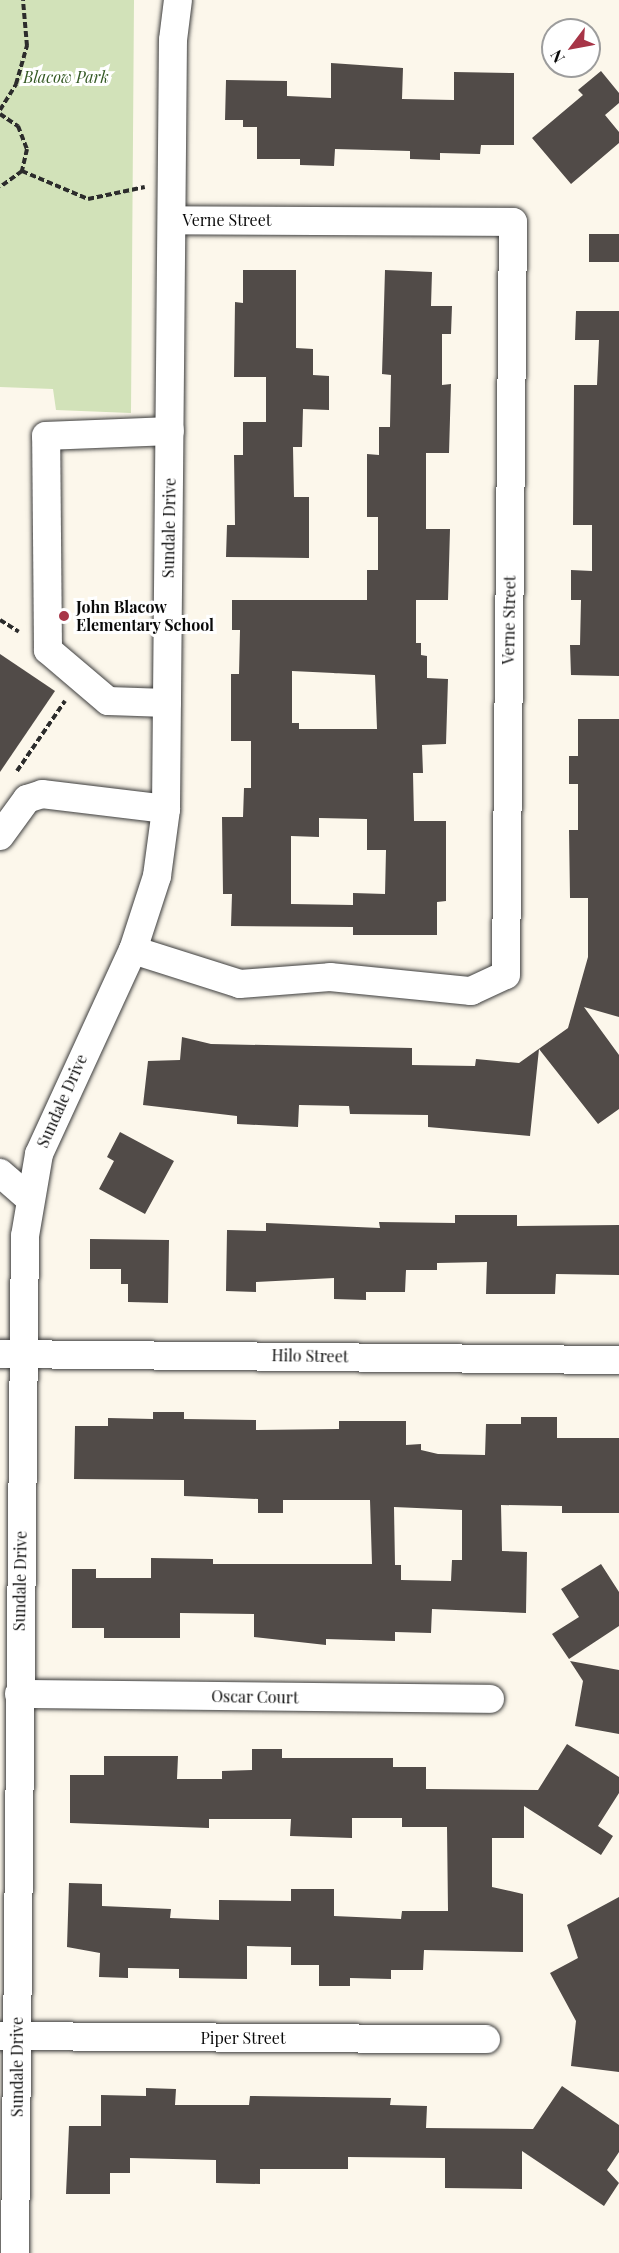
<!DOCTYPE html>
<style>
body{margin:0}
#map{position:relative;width:619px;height:2253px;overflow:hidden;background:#fcf7eb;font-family:"Playfair Display",serif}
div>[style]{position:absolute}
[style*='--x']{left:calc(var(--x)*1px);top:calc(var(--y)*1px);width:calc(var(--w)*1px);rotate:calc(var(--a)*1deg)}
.green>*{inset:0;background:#d2e2b9}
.building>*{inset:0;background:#514b48;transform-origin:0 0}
.path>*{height:4px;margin-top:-2px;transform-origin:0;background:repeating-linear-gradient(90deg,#2c2c2c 0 6px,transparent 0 9px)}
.roads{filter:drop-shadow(0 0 2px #3d3d3d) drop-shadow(0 0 2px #3d3d3d)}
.minor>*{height:28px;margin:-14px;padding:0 14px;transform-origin:14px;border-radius:14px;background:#fff}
.dots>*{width:16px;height:16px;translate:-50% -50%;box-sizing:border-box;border:3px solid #fff;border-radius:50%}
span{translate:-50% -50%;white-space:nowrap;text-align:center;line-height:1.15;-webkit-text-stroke:6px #fff;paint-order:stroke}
.park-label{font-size:16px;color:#345924;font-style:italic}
.street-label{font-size:16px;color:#0a0a0a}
.poi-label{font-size:16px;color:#0a0a0a;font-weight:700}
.left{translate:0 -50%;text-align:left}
.north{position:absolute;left:541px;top:18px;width:60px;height:60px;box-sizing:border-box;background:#fff;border:2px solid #9d9d9d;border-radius:50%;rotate:238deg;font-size:16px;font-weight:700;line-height:24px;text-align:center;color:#0a0a0a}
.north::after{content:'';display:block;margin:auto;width:21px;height:27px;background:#a73547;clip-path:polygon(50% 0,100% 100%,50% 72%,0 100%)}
</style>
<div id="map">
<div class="green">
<div style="clip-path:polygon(0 0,134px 0,131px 413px,56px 410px,53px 389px,0 387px)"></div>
</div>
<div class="building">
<div style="clip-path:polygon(331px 63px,403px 68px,402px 99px,454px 100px,454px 72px,514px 73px,514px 145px,481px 145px,480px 154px,440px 153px,440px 160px,410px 159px,410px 151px,335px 149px,334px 166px,300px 165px,300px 159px,257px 159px,257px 127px,243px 127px,243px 120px,225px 120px,226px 80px,287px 81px,287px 96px,331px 98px)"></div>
<div style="clip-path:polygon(601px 71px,619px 93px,619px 103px,605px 115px,619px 132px,619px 143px,571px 184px,532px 138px,583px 95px,578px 90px)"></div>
<div style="left:589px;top:234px;width:30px;height:28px"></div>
<div style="clip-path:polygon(243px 270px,296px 270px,296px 348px,313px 349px,313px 375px,329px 376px,329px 410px,303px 409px,302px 447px,293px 447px,294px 497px,309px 497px,309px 558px,226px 557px,227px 525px,235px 525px,234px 455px,243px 455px,243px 422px,266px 422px,266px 377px,234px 377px,235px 302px,243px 303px)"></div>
<div style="clip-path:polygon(evenodd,385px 270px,432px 272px,431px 306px,452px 306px,451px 334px,442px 334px,442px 385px,451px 384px,449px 453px,426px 453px,426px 529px,450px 529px,448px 600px,416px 600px,416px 643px,421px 643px,421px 655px,427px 656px,427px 678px,448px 679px,446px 744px,422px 745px,423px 773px,413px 773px,414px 821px,446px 821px,446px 901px,437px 902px,437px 935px,353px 935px,353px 927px,231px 926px,232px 894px,223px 894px,222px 817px,243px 817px,244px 788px,251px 788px,251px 741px,231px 741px,231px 674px,239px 674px,240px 630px,232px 630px,232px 600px,367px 600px,367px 570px,378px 570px,378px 517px,367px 517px,367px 454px,379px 455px,379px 427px,390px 427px,391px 375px,382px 374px,385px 270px,292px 671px,375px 675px,377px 729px,299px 729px,299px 723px,292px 723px,292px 671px,385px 270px,319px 818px,367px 819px,367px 850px,386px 850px,385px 894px,353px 893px,353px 905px,291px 904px,291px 836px,319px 837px,319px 818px)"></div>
<div style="clip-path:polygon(576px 311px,619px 311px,619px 676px,571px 675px,570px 645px,580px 645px,581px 600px,571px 600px,571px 570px,592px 571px,592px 525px,573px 525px,574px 385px,597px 385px,599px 340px,575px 340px)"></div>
<div style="clip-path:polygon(0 654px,55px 691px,0 772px)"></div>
<div style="clip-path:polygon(578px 719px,619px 719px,619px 1017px,584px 1007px,619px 1055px,619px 1109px,598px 1124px,539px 1049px,530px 1136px,428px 1127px,428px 1115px,350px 1114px,349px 1106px,299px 1105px,298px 1127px,237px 1124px,237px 1116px,143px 1105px,148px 1061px,180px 1060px,182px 1037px,211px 1044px,412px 1048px,412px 1065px,475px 1066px,476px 1059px,519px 1063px,568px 1028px,588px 957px,588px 898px,570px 898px,569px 830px,578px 830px,578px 784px,569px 784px,569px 756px,578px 756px)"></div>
<div style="clip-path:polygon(120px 1132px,174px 1161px,145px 1214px,99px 1189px,114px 1161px,107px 1157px)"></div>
<div style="clip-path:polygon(455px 1215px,517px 1215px,517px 1226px,619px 1225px,619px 1275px,556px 1274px,555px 1294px,486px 1294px,487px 1262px,437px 1263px,437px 1270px,406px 1270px,405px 1292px,366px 1292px,366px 1300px,334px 1299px,334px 1278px,256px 1282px,256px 1292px,226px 1291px,227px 1230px,266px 1231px,266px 1223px,380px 1228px,379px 1222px,455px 1223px)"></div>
<div style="clip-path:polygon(90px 1239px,169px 1240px,168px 1303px,128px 1302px,128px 1284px,121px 1284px,121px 1269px,90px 1269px)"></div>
<div style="clip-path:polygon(evenodd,153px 1412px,184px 1412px,184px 1419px,256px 1420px,256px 1430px,339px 1429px,339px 1421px,406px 1421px,406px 1445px,421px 1444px,421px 1450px,438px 1454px,485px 1455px,486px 1424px,521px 1424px,521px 1417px,557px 1417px,557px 1438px,619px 1438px,619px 1513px,562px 1513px,562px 1506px,501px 1505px,502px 1551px,527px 1552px,526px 1613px,432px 1609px,431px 1633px,395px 1632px,395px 1641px,326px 1639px,326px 1645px,254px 1637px,254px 1614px,180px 1613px,180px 1638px,104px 1638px,104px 1628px,72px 1628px,72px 1569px,96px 1569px,96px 1578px,151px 1578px,151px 1558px,213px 1559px,213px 1564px,372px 1564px,370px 1500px,283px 1500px,283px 1513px,258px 1513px,258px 1499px,184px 1496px,184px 1480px,74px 1479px,75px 1426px,108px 1426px,108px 1418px,153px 1419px,153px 1412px,394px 1507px,462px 1510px,462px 1560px,452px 1560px,451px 1581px,401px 1580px,401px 1565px,395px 1565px,394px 1507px)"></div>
<div style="clip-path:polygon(601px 1564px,619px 1592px,619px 1626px,569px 1659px,552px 1634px,579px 1617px,561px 1589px)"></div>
<div style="clip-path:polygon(570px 1661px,619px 1670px,619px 1734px,575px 1726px,583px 1681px)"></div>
<div style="clip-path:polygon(567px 1744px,619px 1777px,619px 1793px,598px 1826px,613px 1836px,601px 1855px,524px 1806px,524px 1838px,492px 1838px,492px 1887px,523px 1894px,523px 1952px,424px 1950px,423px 1970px,391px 1970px,391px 1979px,350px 1978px,350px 1986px,319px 1986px,319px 1965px,291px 1965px,291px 1947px,247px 1946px,247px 1979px,179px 1978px,179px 1969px,128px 1968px,128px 1978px,99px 1977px,100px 1953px,67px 1947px,69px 1883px,102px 1884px,102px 1906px,171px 1909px,170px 1918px,219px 1920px,219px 1900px,291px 1901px,291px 1889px,334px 1889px,334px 1916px,401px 1919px,402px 1911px,448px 1911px,447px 1827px,402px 1827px,402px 1818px,352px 1818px,352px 1838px,290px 1836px,291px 1819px,209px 1819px,209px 1828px,70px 1823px,70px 1775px,104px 1775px,104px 1756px,178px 1756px,177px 1779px,222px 1779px,222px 1771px,252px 1770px,252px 1749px,282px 1749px,282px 1758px,393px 1758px,393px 1767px,426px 1767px,426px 1789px,538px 1790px)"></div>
<div style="clip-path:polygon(619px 1897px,619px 2072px,571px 2066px,576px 2021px,550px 1973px,578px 1958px,567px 1925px)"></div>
<div style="clip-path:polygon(562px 2086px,619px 2125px,619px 2152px,607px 2170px,619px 2183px,604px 2206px,522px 2151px,522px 2189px,445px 2188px,445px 2158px,348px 2157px,348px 2169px,260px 2169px,260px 2184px,216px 2183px,216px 2160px,130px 2158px,130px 2173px,110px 2173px,110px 2194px,66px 2194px,69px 2126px,101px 2126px,101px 2095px,146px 2096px,146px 2088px,176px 2089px,175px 2105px,249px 2105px,250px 2096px,391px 2098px,390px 2105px,427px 2106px,426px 2128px,533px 2129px)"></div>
</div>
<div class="path">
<div style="--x:0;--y:110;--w:31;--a:-58"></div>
<div style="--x:16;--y:84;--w:40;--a:-74"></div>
<div style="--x:27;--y:46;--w:46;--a:-95"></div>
<div style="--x:0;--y:114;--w:22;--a:34"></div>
<div style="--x:18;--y:126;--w:25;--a:69"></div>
<div style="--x:27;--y:149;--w:23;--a:103"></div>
<div style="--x:22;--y:171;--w:27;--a:144"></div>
<div style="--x:22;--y:171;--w:72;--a:23"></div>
<div style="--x:88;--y:199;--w:58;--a:-11.9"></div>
<div style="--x:0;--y:620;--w:22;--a:32"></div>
<div style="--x:17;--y:771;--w:85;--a:-55.6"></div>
</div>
<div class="roads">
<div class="minor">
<div style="--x:167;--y:703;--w:59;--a:-178.1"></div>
<div style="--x:108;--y:701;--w:79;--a:-139.6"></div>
<div style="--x:48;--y:650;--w:214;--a:-90.5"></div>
<div style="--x:46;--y:436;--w:124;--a:-2.3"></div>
<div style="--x:0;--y:836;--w:46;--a:-53.9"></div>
<div style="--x:27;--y:799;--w:16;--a:-18"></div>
<div style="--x:42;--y:794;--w:125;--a:6.9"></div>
<div style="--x:133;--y:950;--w:112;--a:17.6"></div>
<div style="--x:240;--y:984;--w:90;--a:-4.4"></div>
<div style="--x:330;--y:977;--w:142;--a:5.7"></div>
<div style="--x:471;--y:991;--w:38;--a:-25"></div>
<div style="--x:506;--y:975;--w:753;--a:-89.47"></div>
<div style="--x:513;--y:222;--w:341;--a:-179.7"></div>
<div style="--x:0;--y:1173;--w:38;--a:41"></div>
<div style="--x:0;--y:1354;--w:619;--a:0.56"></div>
<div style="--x:19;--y:1694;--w:471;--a:0.6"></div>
<div style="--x:0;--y:2036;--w:486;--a:0.4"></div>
<div style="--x:15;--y:2253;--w:1017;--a:-89.44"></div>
<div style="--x:25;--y:1236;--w:83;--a:-80.3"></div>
<div style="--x:39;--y:1154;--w:225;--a:-65.3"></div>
<div style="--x:133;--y:950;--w:78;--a:-72"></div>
<div style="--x:157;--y:876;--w:68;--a:-82.3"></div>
<div style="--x:166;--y:809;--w:769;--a:-89.48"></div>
<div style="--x:173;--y:40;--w:40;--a:-82.9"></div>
</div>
</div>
<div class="dots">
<div style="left:64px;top:616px;background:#a73547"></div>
</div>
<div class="park-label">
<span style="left:66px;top:77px">Blacow Park</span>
</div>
<div class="street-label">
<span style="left:227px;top:220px">Verne Street</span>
<span style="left:169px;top:528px;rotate:-89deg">Sundale Drive</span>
<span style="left:509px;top:620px;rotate:-89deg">Verne Street</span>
<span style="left:62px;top:1101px;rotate:-66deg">Sundale Drive</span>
<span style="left:310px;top:1356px;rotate:1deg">Hilo Street</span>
<span style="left:20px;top:1581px;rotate:-89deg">Sundale Drive</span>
<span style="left:255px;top:1697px;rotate:1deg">Oscar Court</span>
<span style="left:243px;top:2038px">Piper Street</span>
<span style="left:17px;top:2067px;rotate:-90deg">Sundale Drive</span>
</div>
<div class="poi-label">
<span class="left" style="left:76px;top:616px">John Blacow<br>Elementary School</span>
</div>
<div class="north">N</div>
</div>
